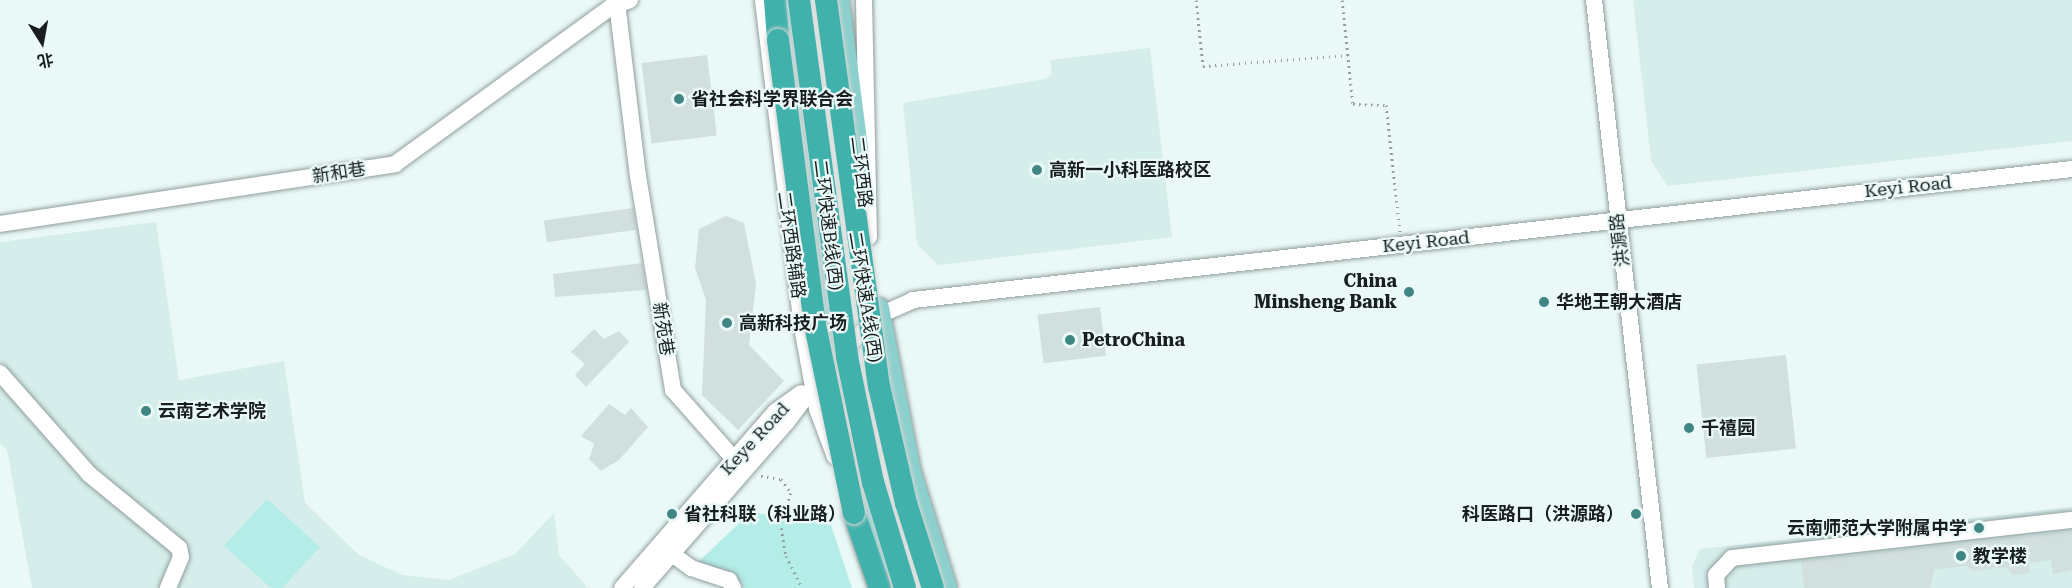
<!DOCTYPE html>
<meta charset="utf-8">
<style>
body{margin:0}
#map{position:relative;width:2072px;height:588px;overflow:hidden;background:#eaf9f7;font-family:"Roboto Serif","Noto Sans SC",serif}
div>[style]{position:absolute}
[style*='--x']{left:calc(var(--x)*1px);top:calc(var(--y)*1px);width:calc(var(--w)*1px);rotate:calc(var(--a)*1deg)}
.built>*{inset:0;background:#d5edeb}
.green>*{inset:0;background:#b4ece7}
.building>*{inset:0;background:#d1dfde;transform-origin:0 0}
.path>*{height:3px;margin-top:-1.5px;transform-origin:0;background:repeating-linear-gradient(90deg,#939e9d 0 1.5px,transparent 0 6px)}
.roads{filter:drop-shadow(0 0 2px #909e9d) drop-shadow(0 0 2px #909e9d)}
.minor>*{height:16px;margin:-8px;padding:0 8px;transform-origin:8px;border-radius:8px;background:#fff}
.major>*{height:20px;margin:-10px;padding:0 10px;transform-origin:10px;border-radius:10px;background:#8cd0cd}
.highway>*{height:22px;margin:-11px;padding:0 11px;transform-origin:11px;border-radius:11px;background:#40b1ab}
.bridges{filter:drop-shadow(0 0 2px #d6d6d6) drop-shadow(0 0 2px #d6d6d6)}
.highway-bridge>*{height:22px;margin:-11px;padding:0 11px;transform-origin:11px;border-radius:11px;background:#40b1ab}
.dots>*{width:16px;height:16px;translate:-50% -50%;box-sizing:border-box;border:3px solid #eaf9f7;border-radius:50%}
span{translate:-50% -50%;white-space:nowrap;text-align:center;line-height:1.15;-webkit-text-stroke:4.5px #eaf9f7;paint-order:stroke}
.poi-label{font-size:18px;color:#191e1e;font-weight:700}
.left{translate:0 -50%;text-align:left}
.right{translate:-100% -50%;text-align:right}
.street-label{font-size:18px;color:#191e1e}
.north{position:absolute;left:12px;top:12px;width:60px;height:60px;-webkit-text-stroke:4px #eaf9f7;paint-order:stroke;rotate:169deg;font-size:16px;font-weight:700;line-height:24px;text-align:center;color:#191e1e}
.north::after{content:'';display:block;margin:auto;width:21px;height:27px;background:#191e1e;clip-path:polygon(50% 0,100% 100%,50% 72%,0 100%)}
</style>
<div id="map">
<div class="built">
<div style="clip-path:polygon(1633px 0,2072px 0,2072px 141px,1667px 186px,1651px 160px)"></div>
<div style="clip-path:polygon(1150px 48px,1172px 237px,938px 265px,917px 244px,903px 103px,1044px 79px,1052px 74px,1050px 60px)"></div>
<div style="clip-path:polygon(156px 222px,179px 380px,284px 361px,305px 503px,359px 555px,402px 575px,449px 580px,515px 554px,554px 513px,559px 555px,588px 588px,32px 588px,7px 450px,0 443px,0 242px)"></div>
<div style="clip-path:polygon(2072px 507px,2072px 588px,1694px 588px,1692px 566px,1700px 549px)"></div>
</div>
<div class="green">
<div style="clip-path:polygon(267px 499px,320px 547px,282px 588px,271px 588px,224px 546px)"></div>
<div style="clip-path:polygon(751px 512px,831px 525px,852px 588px,744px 588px,740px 581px,695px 565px)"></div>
</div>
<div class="building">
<div style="left:707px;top:55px;width:81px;height:66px;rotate:83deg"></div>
<div style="left:633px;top:208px;width:22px;height:90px;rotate:82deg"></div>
<div style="clip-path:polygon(726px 216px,744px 223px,756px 284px,749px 345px,784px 381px,738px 430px,702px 395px,706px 300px,695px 268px,699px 229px)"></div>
<div style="clip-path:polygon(642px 263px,646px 290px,555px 297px,553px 274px)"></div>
<div style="left:1100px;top:307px;width:49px;height:63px;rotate:83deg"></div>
<div style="clip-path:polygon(594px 329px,604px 339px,619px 331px,629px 342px,586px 387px,575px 375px,585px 364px,571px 352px)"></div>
<div style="left:1786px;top:355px;width:94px;height:90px;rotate:84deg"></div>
<div style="clip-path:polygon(609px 404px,625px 415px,631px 408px,648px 427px,619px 460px,601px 471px,589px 459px,594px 444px,581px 436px)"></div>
<div style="clip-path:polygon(2072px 531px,2072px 570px,2053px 574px,2051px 560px,2029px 563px,2030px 573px,2013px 575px,2006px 567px,1973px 571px,1967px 566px,1934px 569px,1930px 588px,1804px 588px,1801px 561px)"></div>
</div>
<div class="path">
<div style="--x:1196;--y:0;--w:66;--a:83.9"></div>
<div style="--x:1203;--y:66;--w:145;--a:-4.3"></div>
<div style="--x:1342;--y:0;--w:105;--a:84"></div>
<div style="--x:1353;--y:104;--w:33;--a:2"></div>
<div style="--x:1386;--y:105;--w:128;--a:83.7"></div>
<div style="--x:761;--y:476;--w:20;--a:9"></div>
<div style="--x:781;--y:479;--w:17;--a:54"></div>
<div style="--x:791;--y:493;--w:31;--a:111"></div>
<div style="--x:780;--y:522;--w:35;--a:80"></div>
<div style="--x:786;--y:556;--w:36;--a:63"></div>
</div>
<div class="roads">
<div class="minor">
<div style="--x:763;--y:0;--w:329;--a:83.2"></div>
<div style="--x:802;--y:327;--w:83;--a:79.6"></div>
<div style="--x:817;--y:409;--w:51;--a:69.4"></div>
<div style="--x:864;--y:0;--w:237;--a:88.8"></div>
<div style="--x:1594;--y:0;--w:592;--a:83.6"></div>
<div style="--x:617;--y:3;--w:174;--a:83.1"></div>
<div style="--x:638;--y:176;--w:217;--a:80.7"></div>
<div style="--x:673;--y:390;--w:94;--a:48.5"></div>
<div style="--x:0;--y:224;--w:400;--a:-8.6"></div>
<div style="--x:395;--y:164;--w:267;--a:-36"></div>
<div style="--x:611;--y:7;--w:20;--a:-20"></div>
<div style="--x:0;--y:373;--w:135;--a:48.6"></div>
<div style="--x:89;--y:474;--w:117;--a:39.4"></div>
<div style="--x:179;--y:548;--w:9;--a:77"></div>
<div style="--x:181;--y:557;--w:34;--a:113"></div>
<div style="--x:672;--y:554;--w:24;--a:36"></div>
<div style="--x:691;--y:568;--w:40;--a:18"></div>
<div style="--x:729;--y:580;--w:9;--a:63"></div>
<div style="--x:622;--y:588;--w:233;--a:-49"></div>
<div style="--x:775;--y:412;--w:32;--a:-36"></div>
<div style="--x:642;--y:588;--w:220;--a:-48.9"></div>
<div style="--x:787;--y:422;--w:79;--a:-53.3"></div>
<div style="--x:834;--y:359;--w:64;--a:-43.7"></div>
<div style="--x:880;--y:315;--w:36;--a:-24"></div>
<div style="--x:913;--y:300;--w:1166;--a:-6.45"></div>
<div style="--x:1717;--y:588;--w:13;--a:-94"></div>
<div style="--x:1716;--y:575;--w:23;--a:-47"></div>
<div style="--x:1732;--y:558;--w:342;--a:-6.4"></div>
</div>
<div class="major">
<div style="--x:786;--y:0;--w:398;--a:82.2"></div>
<div style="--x:839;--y:0;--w:173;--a:82.7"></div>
<div style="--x:879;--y:308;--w:167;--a:79"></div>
<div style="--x:911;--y:472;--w:121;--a:72.8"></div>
<div style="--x:851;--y:446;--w:121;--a:75.2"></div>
</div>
<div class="highway">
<div style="--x:775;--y:0;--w:40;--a:85.7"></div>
<div style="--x:854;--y:513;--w:79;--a:70.9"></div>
</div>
</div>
<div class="bridges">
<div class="highway-bridge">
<div style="--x:799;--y:0;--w:360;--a:82.3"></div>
<div style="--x:847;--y:357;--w:128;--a:78.3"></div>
<div style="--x:873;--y:482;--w:111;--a:73.2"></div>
<div style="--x:826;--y:0;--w:390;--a:82.2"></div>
<div style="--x:879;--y:386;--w:120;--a:77"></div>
<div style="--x:906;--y:503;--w:89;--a:72.4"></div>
<div style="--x:778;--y:40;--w:287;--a:82.6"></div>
<div style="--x:815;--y:325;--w:192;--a:78.3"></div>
</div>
</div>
<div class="dots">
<div style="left:679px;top:99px;background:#408783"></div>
<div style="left:1037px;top:170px;background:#408783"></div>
<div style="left:1409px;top:292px;background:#408783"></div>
<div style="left:1544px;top:302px;background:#408783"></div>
<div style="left:727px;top:323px;background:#408783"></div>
<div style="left:1070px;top:340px;background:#408783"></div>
<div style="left:146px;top:411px;background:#408783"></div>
<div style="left:1689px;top:428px;background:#408783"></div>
<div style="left:672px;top:514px;background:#408783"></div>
<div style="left:1636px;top:514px;background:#408783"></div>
<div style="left:1979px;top:528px;background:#408783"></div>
<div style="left:1961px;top:556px;background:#408783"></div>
</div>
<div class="poi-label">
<span class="left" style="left:691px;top:99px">省社会科学界联合会</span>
<span class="left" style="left:1049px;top:170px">高新一小科医路校区</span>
<span class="right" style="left:1397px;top:292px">China<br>Minsheng Bank</span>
<span class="left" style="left:1556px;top:302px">华地王朝大酒店</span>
<span class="left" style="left:739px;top:323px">高新科技广场</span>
<span class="left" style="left:1082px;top:340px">PetroChina</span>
<span class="left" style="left:158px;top:411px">云南艺术学院</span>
<span class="left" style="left:1701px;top:428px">千禧园</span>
<span class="left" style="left:684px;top:514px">省社科联（科业路）</span>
<span class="right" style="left:1624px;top:514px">科医路口（洪源路）</span>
<span class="right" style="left:1967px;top:528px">云南师范大学附属中学</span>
<span class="left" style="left:1973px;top:556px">教学楼</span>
</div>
<div class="street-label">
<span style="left:861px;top:172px;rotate:83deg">二环西路</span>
<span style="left:339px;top:173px;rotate:-9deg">新和巷</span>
<span style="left:1908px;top:187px;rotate:-6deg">Keyi Road</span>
<span style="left:828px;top:225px;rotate:83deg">二环快速B线(西)</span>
<span style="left:1620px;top:240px;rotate:-97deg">洪源路</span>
<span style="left:1426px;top:242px;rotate:-6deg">Keyi Road</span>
<span style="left:791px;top:245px;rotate:82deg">二环西路辅路</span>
<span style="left:865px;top:297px;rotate:81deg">二环快速A线(西)</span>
<span style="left:663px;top:329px;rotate:81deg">新苑巷</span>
<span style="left:755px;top:439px;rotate:-47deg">Keye Road</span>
</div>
<div class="north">北</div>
</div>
